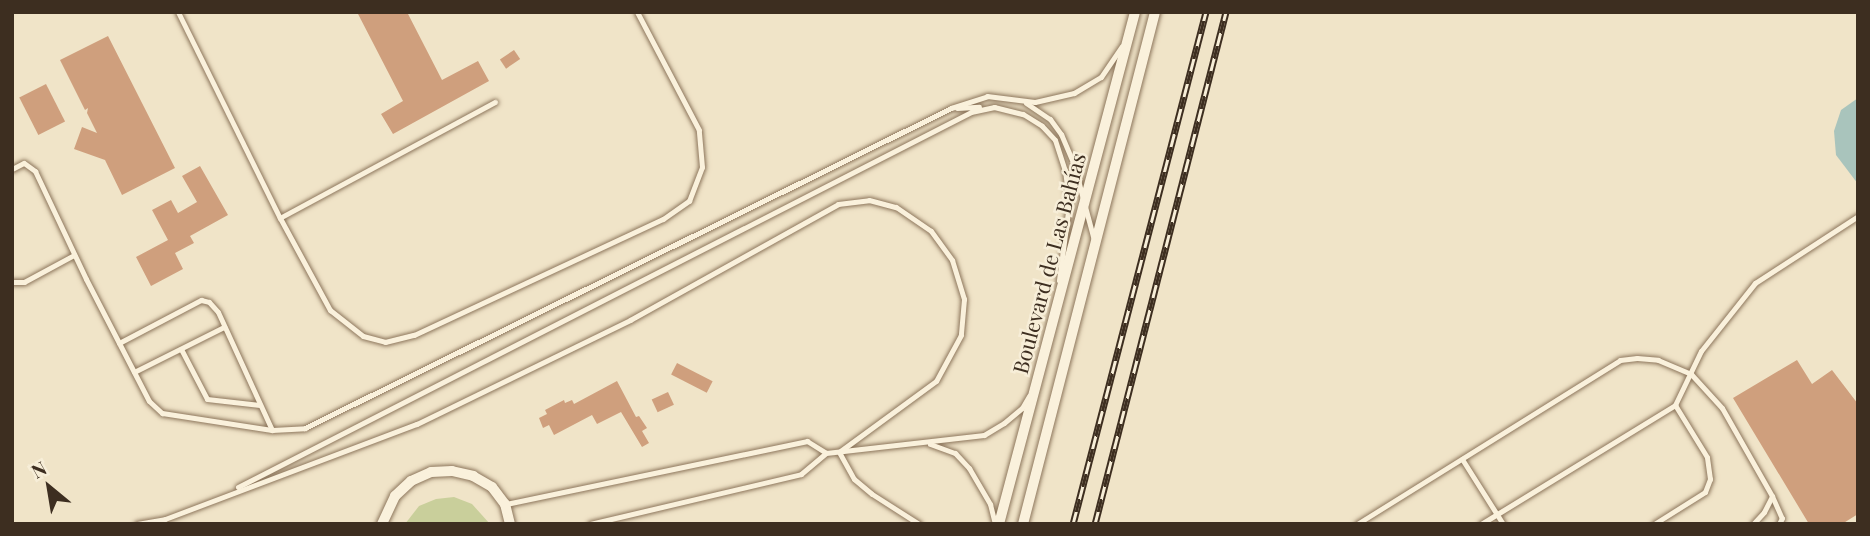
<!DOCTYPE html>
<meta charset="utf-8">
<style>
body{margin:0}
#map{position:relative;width:1870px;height:536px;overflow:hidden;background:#f0e4c8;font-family:"Playfair Display",serif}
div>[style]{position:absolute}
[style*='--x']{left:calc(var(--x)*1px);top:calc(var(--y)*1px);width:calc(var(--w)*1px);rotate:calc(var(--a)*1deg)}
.green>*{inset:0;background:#c9cf9b}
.water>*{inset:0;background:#a9c4bc}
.building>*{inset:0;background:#cf9f7d;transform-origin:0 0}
.roads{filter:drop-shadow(0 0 2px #8d765c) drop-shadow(0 0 2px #8d765c)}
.lane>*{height:5px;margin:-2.5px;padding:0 2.5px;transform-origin:2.5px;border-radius:2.5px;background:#faf1dc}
.street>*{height:10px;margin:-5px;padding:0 5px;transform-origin:5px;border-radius:5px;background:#faf1dc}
.rail>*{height:7px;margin-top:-3.5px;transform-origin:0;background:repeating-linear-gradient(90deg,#f7eed8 0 13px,#3d2e20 0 26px);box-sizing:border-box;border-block:2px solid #3d2e20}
span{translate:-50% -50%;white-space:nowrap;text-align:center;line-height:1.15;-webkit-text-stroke:5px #f7eed8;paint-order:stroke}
.street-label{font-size:21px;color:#3d2e20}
.frame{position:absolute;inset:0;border:14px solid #3d2e20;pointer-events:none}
.north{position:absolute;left:14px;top:452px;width:70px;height:70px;-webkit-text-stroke:5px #f7eed8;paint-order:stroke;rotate:330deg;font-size:19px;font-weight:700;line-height:28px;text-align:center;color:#3d2e20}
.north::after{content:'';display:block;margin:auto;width:24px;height:32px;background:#3d2e20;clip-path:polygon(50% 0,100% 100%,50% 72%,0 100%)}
</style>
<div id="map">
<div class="green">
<div style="clip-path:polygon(454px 497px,472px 504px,490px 524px,405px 524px,419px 506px,436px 499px)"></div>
</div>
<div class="water">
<div style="clip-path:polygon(1858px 98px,1858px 184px,1836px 155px,1834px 131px,1841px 110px)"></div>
</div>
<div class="building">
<div style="clip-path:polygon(357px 12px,407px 12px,442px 80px,478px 61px,489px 81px,393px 134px,381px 114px,403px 101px)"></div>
<div style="clip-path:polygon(108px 36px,175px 168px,122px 195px,105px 160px,74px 149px,82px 127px,97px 133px,87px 113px,88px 108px,85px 110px,60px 60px)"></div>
<div style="left:514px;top:50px;width:11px;height:17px;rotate:56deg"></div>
<div style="left:46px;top:84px;width:42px;height:30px;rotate:63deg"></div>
<div style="clip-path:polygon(200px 166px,228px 215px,190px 236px,194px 243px,175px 253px,183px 269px,151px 286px,136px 257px,168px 240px,152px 210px,171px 200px,178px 213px,197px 202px,182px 176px)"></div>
<div style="clip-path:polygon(1797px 360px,1812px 384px,1832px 370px,1858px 404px,1858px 514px,1842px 524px,1809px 524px,1733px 398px)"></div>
<div style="left:677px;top:363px;width:40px;height:13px;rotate:27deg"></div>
<div style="clip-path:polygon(617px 381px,636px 417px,639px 416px,647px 428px,642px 431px,649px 443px,642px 447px,621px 412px,597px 424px,592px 415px,554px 435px,549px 425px,543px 428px,539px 418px,547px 414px,545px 410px,564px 400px,565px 403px,572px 400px,574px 404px)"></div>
<div style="left:668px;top:392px;width:14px;height:18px;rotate:65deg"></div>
</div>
<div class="roads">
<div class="lane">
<div style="--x:178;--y:12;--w:230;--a:63.7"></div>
<div style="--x:495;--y:102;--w:244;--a:151.7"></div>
<div style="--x:280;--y:218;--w:105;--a:61.5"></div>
<div style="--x:330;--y:310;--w:42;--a:38.2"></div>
<div style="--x:363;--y:336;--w:23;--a:15"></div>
<div style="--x:385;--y:342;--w:30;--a:-14"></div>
<div style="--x:414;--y:335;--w:275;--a:-25"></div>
<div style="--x:663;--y:219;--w:32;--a:-35"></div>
<div style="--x:689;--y:201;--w:36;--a:-69"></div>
<div style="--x:702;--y:167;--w:37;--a:-95"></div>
<div style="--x:699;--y:130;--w:133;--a:-117.7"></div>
<div style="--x:1026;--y:103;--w:29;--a:34"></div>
<div style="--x:1050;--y:119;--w:19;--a:54"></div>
<div style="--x:1061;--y:134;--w:34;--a:67"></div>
<div style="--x:1074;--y:165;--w:78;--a:75.1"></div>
<div style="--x:957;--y:108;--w:22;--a:-3"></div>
<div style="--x:12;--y:169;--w:13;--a:-27"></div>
<div style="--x:24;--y:163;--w:14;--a:36"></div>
<div style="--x:35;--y:171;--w:119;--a:64.7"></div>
<div style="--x:86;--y:279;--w:137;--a:62.7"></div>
<div style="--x:149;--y:401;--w:18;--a:43"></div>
<div style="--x:162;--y:413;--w:111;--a:8.8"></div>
<div style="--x:272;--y:430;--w:33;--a:-3"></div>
<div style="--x:305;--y:428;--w:721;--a:-26.35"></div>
<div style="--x:951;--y:108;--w:38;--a:-18"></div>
<div style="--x:987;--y:96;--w:48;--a:7.1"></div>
<div style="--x:1035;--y:102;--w:40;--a:-13"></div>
<div style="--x:1074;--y:93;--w:31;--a:-31"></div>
<div style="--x:1101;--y:77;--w:37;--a:-56"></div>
<div style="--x:12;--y:282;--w:12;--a:0"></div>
<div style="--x:24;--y:282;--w:57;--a:-28.4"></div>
<div style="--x:119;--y:343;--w:93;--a:-27.7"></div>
<div style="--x:201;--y:300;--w:8;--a:14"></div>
<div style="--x:209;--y:302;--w:13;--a:48"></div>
<div style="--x:218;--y:312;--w:130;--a:65.4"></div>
<div style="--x:181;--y:349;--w:56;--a:62.5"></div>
<div style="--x:207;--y:399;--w:53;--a:6.5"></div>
<div style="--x:134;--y:372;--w:101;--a:-26.6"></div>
<div style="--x:930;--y:444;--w:27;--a:20"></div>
<div style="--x:955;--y:453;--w:21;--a:47"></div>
<div style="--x:969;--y:468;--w:42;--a:59.7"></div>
<div style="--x:990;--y:504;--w:21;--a:76"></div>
<div style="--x:1462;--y:459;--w:77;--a:57.8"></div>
<div style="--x:238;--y:487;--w:823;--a:-27.09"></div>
<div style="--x:971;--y:112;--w:24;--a:-12"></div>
<div style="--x:994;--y:107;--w:30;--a:14"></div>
<div style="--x:1023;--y:114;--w:22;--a:32"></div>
<div style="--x:1042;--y:126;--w:19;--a:47"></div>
<div style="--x:1055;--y:140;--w:32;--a:72"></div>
<div style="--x:1065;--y:170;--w:34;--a:83"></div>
<div style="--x:1069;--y:204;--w:77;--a:97.5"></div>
<div style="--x:506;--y:504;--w:308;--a:-11.8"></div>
<div style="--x:807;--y:441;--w:22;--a:32"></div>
<div style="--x:137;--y:524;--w:28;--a:-10"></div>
<div style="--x:165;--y:519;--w:269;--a:-20.7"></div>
<div style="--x:417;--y:424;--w:237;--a:-26"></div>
<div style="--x:630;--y:320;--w:238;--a:-29.1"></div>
<div style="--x:838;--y:204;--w:31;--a:-7"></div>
<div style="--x:869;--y:200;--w:28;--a:15"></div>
<div style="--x:896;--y:207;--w:42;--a:34.4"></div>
<div style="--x:931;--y:231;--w:36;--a:54"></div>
<div style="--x:952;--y:260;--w:41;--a:72.9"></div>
<div style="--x:964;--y:299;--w:36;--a:95"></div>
<div style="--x:961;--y:335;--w:52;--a:118.5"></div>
<div style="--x:936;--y:381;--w:120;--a:143.8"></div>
<div style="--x:839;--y:452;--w:31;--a:61"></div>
<div style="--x:854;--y:479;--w:23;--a:40"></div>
<div style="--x:872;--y:494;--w:56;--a:32.6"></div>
<div style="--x:590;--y:524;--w:217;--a:-13.3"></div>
<div style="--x:801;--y:474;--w:33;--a:-40"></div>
<div style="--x:826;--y:453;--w:159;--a:-6.5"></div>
<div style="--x:984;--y:435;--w:23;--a:-31"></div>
<div style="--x:1004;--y:423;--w:23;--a:-40"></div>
<div style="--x:1022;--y:408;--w:14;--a:-60"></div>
<div style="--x:1357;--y:524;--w:310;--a:-31.9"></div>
<div style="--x:1620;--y:360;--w:17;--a:-7"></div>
<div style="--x:1637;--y:358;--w:21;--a:5"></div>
<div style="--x:1658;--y:360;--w:36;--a:23"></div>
<div style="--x:1691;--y:374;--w:46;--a:47.6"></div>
<div style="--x:1722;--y:408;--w:101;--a:60.4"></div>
<div style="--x:1772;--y:496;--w:24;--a:66"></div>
<div style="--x:1782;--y:518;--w:7;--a:117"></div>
<div style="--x:1481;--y:524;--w:228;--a:-31.5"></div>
<div style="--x:1675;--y:405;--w:60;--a:-64.3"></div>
<div style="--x:1701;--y:351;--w:87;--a:-51.5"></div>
<div style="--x:1755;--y:283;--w:123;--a:-33"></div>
<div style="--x:1654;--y:524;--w:60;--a:-32.1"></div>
<div style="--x:1705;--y:492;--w:14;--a:-69"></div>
<div style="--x:1710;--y:479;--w:22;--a:-98"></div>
<div style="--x:1707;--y:457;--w:61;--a:-121.6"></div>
<div style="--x:1753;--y:524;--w:16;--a:-47"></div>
<div style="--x:1764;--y:512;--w:18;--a:-63"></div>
</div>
<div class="street">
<div style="--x:382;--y:524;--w:31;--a:-65"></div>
<div style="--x:395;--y:496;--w:22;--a:-43"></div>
<div style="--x:411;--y:481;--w:22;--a:-24"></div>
<div style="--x:431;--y:472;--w:21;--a:-3"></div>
<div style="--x:452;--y:471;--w:22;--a:13"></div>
<div style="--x:473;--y:476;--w:22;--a:30"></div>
<div style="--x:492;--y:487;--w:21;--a:53"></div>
<div style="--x:505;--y:504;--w:21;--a:76"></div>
<div style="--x:999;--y:524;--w:530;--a:-75.12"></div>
<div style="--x:1023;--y:524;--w:529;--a:-75.54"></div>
</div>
</div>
<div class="rail">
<div style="--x:1073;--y:524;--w:529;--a:-75.44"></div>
<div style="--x:1095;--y:524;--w:528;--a:-75.65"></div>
</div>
<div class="street-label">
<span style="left:1048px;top:263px;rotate:-75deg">Boulevard de Las Bahías</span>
</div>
<div class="frame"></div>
<div class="north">N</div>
</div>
